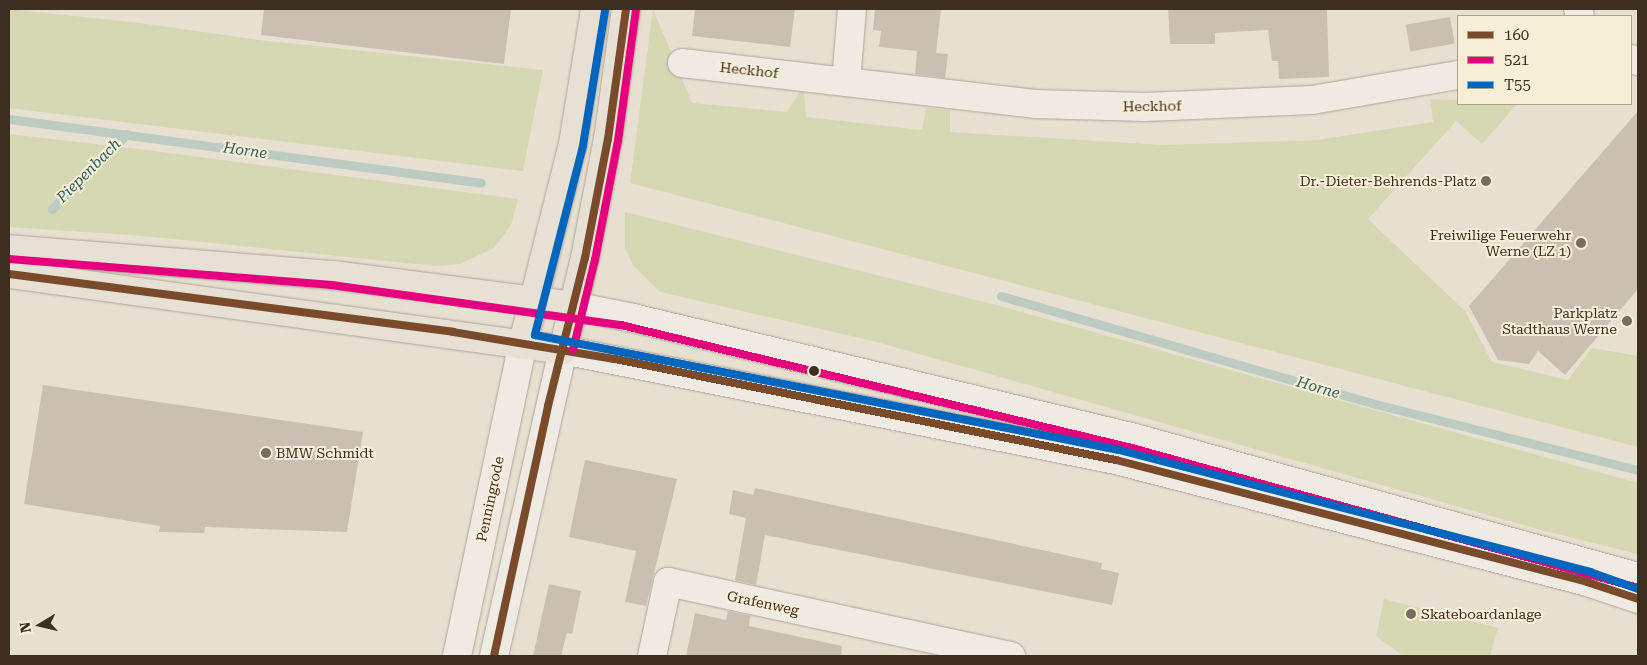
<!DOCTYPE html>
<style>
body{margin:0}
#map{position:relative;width:1647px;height:665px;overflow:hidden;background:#e7e0d1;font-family:"Roboto Serif",serif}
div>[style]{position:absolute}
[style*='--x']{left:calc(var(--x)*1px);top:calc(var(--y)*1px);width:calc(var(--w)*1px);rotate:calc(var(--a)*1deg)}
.green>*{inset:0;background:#d6d7b3}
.stream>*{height:9px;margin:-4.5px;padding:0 4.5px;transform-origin:4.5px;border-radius:4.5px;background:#bcccc2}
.building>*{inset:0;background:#cbbfb2;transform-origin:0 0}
.roads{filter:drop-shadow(0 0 1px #ada599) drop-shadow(0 0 1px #ada599)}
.minor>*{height:28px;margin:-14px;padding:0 14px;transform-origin:14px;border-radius:14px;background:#efebe3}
.secondary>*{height:28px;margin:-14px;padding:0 14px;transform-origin:14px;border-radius:14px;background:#efebe3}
.primary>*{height:28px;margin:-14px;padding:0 14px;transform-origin:14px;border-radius:14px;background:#e6e1d4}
.bus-1>*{height:8px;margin:-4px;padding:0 4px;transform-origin:4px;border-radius:4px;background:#7a4b2a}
.bus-2>*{height:8px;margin:-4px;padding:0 4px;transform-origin:4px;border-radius:4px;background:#e5007d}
.bus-3>*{height:8px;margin:-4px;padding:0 4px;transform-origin:4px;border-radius:4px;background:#0065bd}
.dots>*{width:14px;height:14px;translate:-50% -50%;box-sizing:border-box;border:2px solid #f7eed8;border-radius:50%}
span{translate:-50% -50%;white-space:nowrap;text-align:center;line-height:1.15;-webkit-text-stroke:4px #f7eed8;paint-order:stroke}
.street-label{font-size:14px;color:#3d2e20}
.poi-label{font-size:14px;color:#3d2e20}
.right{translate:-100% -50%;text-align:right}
.left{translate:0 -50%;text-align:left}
.water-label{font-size:15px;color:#2f5d5a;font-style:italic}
.frame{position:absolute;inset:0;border:10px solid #3d2e20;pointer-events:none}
.legend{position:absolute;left:1457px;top:15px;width:175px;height:90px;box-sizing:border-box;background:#f7eed8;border:1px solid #ada18e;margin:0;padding:6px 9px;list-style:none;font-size:15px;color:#3d2e20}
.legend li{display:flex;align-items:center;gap:10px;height:25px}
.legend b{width:25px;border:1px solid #ada18e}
.north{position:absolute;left:15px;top:600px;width:50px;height:50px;-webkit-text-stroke:4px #f7eed8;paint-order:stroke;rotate:261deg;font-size:14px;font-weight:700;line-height:20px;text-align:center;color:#3d2e20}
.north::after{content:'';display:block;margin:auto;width:18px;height:22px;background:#3d2e20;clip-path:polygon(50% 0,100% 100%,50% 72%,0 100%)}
</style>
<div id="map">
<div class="green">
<div style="clip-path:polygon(9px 9px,140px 23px,259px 40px,543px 70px,523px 171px,9px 108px)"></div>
<div style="clip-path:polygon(653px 9px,692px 103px,787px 112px,800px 91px,804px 92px,806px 117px,922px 130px,926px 108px,950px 110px,950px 132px,1163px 145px,1317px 140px,1433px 122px,1430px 99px,1458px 100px,1458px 104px,1517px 104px,1482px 144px,1456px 121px,1368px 219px,1465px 311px,1492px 362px,1568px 380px,1592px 348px,1638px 356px,1638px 447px,630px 183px)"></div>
<div style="clip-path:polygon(9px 134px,147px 150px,518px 199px,511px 225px,494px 248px,460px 264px,435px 266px,144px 236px,9px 227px)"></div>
<div style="clip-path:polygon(625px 212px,1000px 306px,1638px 483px,1638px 554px,1541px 530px,873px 341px,660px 292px,633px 265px,625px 248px)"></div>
<div style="clip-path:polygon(1384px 599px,1498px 628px,1490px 656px,1403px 656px,1376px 636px)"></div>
</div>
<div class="stream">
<div style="--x:9;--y:119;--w:476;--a:7.7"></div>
<div style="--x:52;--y:209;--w:106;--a:-45"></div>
<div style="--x:1001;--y:296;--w:385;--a:16.1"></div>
<div style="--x:1371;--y:403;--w:275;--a:14.1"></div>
</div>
<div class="building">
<div style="clip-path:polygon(264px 9px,511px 9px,504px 64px,261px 35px)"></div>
<div style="clip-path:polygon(695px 9px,795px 9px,790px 47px,692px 36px)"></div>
<div style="clip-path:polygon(875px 9px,941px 9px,936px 53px,948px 54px,945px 78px,915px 74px,917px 51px,879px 47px,881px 31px,873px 30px)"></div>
<div style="clip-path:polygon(1168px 9px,1327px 9px,1329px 77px,1279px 79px,1278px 61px,1272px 61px,1268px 30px,1215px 33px,1215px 44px,1170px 44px)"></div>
<div style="left:1450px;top:17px;width:27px;height:45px;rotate:80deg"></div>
<div style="clip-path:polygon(1638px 111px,1638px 289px,1565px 375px,1538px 351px,1529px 364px,1498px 360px,1469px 306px)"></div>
<div style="clip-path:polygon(43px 385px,363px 432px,347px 532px,205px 527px,204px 533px,159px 532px,160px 526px,24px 504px)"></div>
<div style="clip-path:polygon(585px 460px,677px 479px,646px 606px,625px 602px,636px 551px,569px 537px)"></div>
<div style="clip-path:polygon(755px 488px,1102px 563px,1101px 569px,1119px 573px,1112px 605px,765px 535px,756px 585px,735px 580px,746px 518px,729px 514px,733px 490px,753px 495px)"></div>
<div style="clip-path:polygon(549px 584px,581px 591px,572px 634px,567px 633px,561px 656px,533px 656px)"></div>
<div style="clip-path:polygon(728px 611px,750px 616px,749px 626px,842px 646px,841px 656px,686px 656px,695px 613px,726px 620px)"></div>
</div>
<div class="roads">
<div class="minor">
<div style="--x:1578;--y:9;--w:7;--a:74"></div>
<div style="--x:1631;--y:59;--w:7;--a:16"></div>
<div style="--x:682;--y:63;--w:355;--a:6.6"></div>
<div style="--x:1035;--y:104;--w:110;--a:1.6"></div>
<div style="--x:1145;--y:107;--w:167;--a:-2.4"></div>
<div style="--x:1312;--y:100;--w:148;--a:-9.7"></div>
<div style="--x:846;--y:82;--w:73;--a:-85.3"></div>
<div style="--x:652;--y:656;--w:76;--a:-77.8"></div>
<div style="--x:668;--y:582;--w:351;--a:12.2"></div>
</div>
<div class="secondary">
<div style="--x:574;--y:306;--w:60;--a:11.5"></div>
<div style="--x:633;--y:318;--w:516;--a:13.44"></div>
<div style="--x:1135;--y:438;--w:522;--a:15.45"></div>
<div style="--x:457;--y:656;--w:320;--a:-78.1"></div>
<div style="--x:494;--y:656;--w:314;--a:-77.3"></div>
<div style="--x:563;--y:350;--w:564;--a:11.25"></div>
<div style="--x:1116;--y:460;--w:487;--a:14.5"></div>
<div style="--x:1587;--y:582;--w:54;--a:18.4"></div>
</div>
<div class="primary">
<div style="--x:9;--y:249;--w:325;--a:4.6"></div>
<div style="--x:333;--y:275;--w:243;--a:7.3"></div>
<div style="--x:9;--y:274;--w:559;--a:7.81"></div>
<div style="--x:563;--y:350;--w:95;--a:-76.6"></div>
<div style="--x:585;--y:258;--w:121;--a:-79.1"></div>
<div style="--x:608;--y:139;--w:131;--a:-82.1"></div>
<div style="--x:523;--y:343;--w:205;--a:-75.9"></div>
<div style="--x:573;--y:144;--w:137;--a:-80.7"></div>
</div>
</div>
<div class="bus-1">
<div style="--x:9;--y:274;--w:448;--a:7.4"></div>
<div style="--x:453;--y:332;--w:164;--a:9.5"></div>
<div style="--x:615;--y:359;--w:511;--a:11.4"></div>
<div style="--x:1116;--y:460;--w:487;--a:14.5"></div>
<div style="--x:1587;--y:582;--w:54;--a:18.4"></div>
<div style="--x:494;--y:656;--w:256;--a:-77.8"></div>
<div style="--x:548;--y:406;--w:153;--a:-76"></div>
<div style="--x:585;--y:258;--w:121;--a:-79.1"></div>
<div style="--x:608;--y:139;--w:131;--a:-82.1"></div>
</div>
<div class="bus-2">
<div style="--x:9;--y:259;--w:324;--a:4.6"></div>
<div style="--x:332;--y:285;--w:292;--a:7.9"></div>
<div style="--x:621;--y:325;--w:526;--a:13.53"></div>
<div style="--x:1132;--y:448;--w:522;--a:15.45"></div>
<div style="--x:573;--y:350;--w:93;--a:-76.3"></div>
<div style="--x:595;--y:260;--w:121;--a:-79.1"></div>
<div style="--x:618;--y:141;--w:132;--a:-82.2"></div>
</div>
<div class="bus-3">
<div style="--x:605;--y:11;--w:137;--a:99.3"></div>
<div style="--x:583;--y:146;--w:195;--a:104.3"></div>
<div style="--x:535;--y:335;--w:595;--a:11.14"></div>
<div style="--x:1119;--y:450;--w:487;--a:14.5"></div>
<div style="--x:1590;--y:572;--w:51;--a:19.5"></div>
</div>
<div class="dots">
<div style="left:1486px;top:181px;background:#786c5e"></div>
<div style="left:1581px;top:243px;background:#786c5e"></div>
<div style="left:1627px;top:321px;background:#786c5e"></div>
<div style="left:814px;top:371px;background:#3d2e20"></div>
<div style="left:266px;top:453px;background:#786c5e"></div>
<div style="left:1411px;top:614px;background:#786c5e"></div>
</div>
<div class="street-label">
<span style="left:749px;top:70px;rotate:6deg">Heckhof</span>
<span style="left:1152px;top:106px;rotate:-1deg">Heckhof</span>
<span style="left:490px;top:499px;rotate:-78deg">Penningrode</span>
<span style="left:763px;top:603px;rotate:12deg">Grafenweg</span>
</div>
<div class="poi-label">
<span class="right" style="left:1476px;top:181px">Dr.-Dieter-Behrends-Platz</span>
<span class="right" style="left:1571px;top:243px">Freiwilige Feuerwehr<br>Werne (LZ 1)</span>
<span class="right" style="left:1617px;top:321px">Parkplatz<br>Stadthaus Werne</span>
<span class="left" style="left:276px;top:453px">BMW Schmidt</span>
<span class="left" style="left:1421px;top:614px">Skateboardanlage</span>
</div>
<div class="water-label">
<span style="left:245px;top:151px;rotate:8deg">Horne</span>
<span style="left:89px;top:171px;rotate:-45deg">Piepenbach</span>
<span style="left:1318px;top:388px;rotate:16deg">Horne</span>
</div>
<div class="frame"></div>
<ul class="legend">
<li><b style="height:6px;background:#7a4b2a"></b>160</li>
<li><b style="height:6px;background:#e5007d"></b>521</li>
<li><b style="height:6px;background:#0065bd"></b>T55</li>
</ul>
<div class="north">N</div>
</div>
